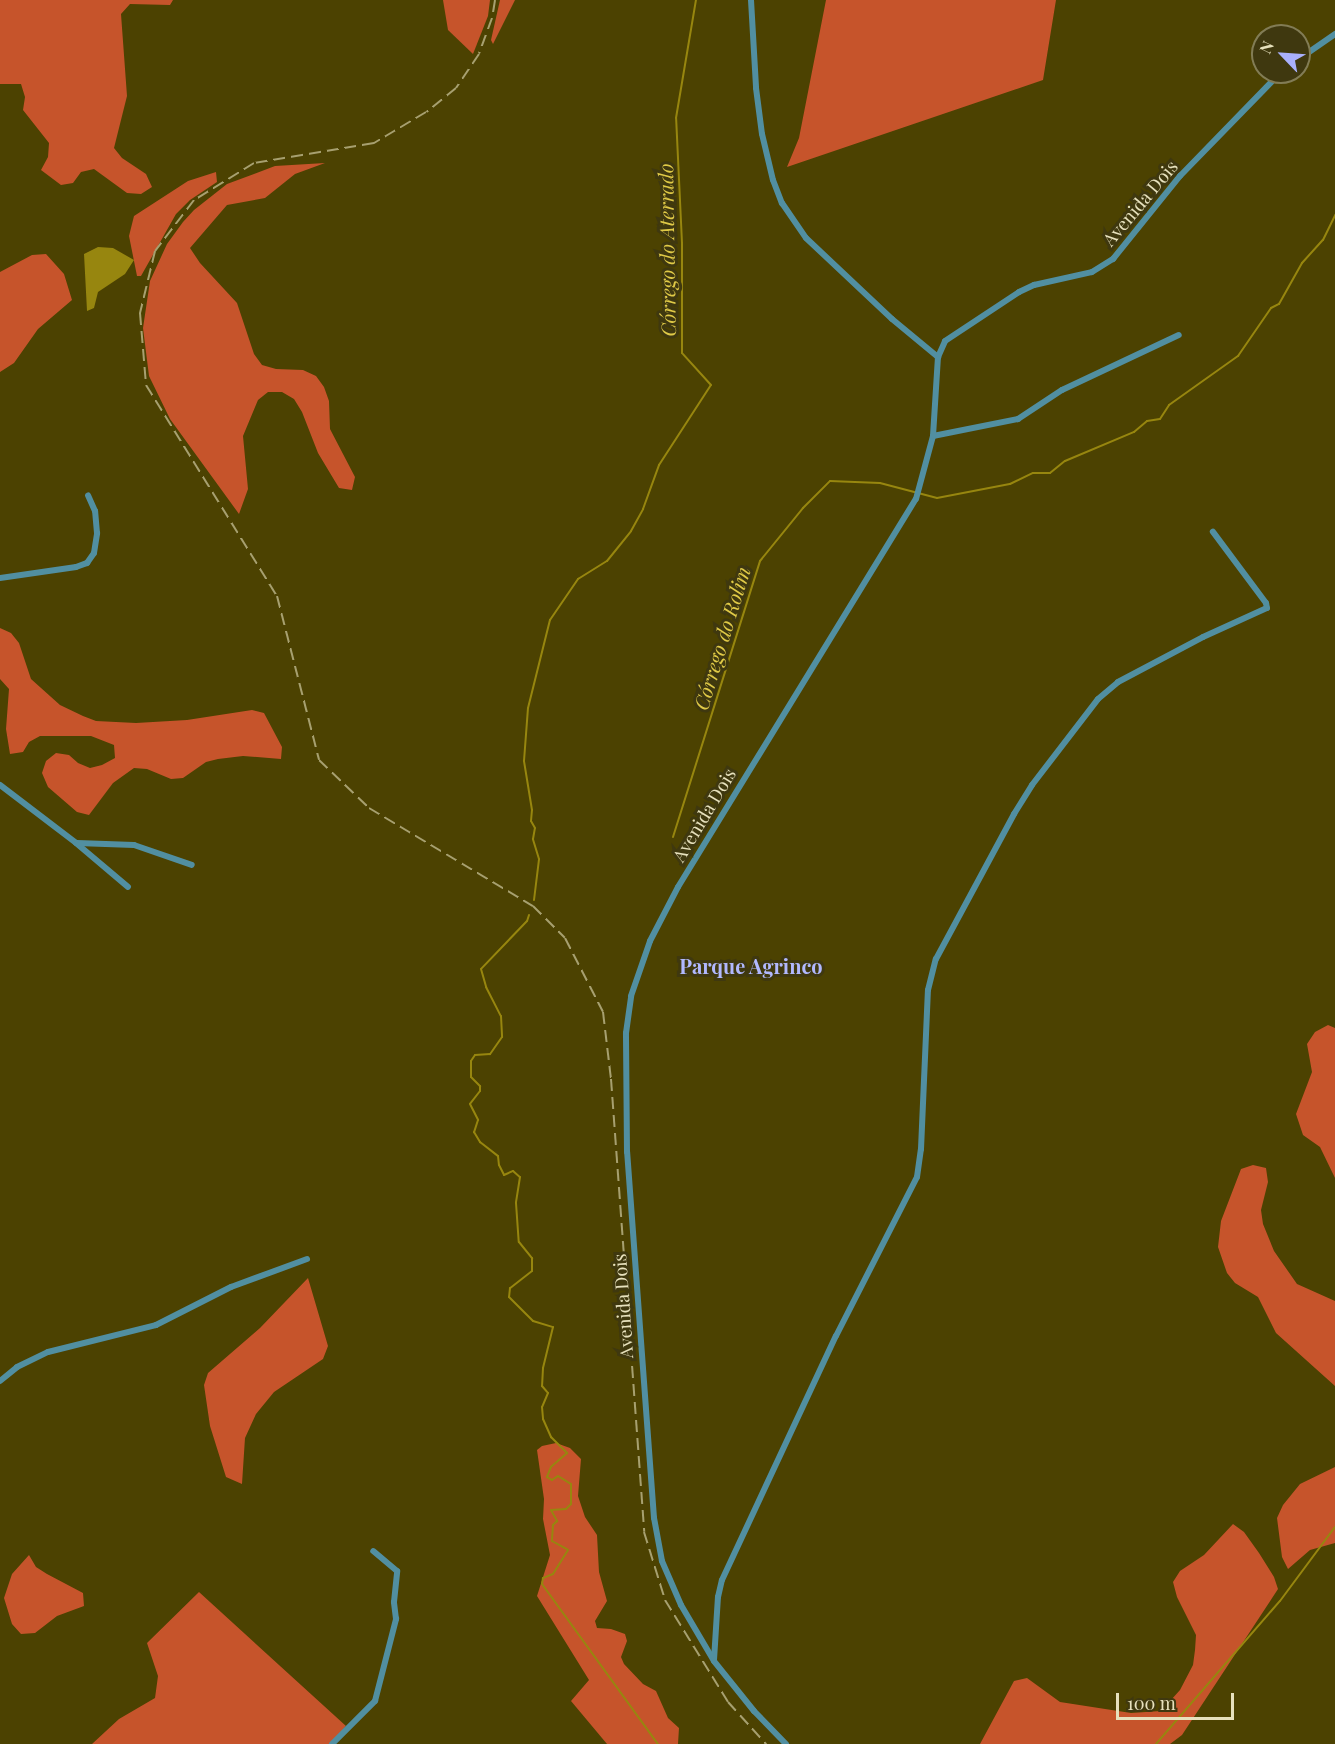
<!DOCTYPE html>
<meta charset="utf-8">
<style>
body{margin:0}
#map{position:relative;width:1335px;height:1744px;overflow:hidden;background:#4c4201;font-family:"Playfair Display",serif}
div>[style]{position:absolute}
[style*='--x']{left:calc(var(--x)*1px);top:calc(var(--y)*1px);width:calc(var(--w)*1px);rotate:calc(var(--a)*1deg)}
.forest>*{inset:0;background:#c6542b}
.water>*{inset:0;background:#97860f}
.stream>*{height:2px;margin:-1px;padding:0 1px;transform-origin:1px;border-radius:1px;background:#97860f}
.minor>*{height:6px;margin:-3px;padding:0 3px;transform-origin:3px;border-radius:3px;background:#518fa1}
.rail>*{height:2px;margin-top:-1px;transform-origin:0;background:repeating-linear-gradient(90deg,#a7a070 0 12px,transparent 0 18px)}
span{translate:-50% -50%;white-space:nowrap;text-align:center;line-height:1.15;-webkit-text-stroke:6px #3f380f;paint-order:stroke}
.street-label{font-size:18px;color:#e7e1bd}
.water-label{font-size:20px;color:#e0ca47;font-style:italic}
.neighbourhood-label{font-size:20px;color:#b1b8fe;font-weight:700}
.north{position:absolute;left:1251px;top:24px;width:60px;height:60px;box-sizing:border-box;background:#3f380f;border:2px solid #827c55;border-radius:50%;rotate:295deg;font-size:16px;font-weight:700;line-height:24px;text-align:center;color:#e7e1bd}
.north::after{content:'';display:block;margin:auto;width:21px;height:27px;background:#a9b0fc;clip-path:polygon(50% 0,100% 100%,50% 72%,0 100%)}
.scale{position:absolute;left:1116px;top:1693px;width:118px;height:27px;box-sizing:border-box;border:3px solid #e7e1bd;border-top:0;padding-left:8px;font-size:18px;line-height:21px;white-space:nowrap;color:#e7e1bd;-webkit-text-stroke:4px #3f380f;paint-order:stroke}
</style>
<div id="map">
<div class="forest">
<div style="clip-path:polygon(0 0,173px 0,170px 5px,130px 4px,121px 14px,127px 96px,114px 148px,122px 158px,146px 174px,152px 187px,141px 194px,127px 193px,94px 169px,81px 172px,73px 183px,61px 185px,41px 170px,48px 157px,49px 143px,23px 110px,25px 97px,21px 84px,0 84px)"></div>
<div style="clip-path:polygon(443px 0,490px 0,488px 16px,473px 54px,448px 30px)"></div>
<div style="clip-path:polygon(500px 0,515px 0,493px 44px,491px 40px)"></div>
<div style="clip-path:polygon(826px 0,1056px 0,1043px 80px,787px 167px,799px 138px)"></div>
<div style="clip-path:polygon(325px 163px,295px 174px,265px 198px,227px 205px,190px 248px,200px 263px,237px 303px,254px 354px,262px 365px,276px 369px,303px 370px,316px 376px,324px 387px,329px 401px,330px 429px,355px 477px,352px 490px,339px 488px,318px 453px,302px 412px,294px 399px,282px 392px,268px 392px,258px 400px,243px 436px,248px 489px,239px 514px,170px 419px,149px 376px,143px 328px,150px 281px,167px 244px,183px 222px,194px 210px,227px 184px,275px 166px)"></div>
<div style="clip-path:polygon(216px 172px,217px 182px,190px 200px,176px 214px,141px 276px,137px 276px,129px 236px,134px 216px,188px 181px)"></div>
<div style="clip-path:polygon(46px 254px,64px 274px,72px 300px,38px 329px,14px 363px,0 372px,0 272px,32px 255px)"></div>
<div style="clip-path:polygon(0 628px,11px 633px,19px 643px,31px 679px,60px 705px,83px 716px,96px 721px,136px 723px,187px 720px,252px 710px,264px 713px,282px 747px,281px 759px,243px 756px,218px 759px,206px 762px,183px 778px,171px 779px,147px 769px,134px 768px,113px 783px,89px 815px,77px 812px,48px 787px,42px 773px,46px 761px,56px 753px,69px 755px,78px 763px,90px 768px,102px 765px,115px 758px,114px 745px,91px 736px,40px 736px,29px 742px,23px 752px,10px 754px,6px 729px,9px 689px,0 679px)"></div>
<div style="clip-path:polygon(1328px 1025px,1335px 1028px,1335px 1178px,1320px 1147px,1303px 1135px,1296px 1114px,1312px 1072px,1307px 1044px,1315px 1032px)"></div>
<div style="clip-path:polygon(1253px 1165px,1266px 1168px,1268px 1182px,1261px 1210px,1263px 1224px,1274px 1251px,1297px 1284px,1335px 1301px,1335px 1386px,1276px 1333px,1258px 1297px,1235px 1283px,1227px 1273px,1218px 1247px,1221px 1221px,1241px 1169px)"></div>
<div style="clip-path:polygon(308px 1278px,328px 1346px,323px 1359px,274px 1392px,256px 1414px,245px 1438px,242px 1484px,226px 1477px,210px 1426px,204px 1385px,208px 1373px,260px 1328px)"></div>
<div style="clip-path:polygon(556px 1443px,570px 1448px,581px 1459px,578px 1496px,585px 1517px,597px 1535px,599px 1572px,607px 1601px,595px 1621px,597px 1628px,611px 1629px,625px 1634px,627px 1641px,621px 1657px,624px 1664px,643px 1684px,656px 1691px,668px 1718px,679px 1728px,678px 1744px,607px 1744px,571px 1701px,589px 1680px,537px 1596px,550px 1555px,543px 1519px,544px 1499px,537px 1450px,542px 1446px)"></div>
<div style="clip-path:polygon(1335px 1467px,1335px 1543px,1310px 1550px,1288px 1569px,1282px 1557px,1277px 1518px,1283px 1505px,1300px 1484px)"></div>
<div style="clip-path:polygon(1233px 1524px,1244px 1532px,1259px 1553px,1274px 1577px,1278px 1589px,1182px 1735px,1170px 1744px,980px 1744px,1014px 1681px,1027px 1678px,1060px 1702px,1131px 1713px,1161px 1711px,1180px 1690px,1193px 1665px,1195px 1650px,1196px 1635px,1177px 1597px,1173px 1582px,1180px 1571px,1204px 1555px)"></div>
<div style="clip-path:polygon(29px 1555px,36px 1567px,47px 1574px,83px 1593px,84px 1606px,57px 1616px,35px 1633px,21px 1634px,12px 1624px,4px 1598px,12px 1574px)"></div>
<div style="clip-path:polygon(199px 1592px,346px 1726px,331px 1744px,92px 1744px,119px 1719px,155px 1698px,158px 1676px,147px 1643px)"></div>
</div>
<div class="water">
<div style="clip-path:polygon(98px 247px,113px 248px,134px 260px,125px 274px,98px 292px,94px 308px,87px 311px,84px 254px)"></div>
</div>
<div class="stream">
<div style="--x:673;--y:837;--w:289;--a:-72.5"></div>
<div style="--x:760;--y:561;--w:68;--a:-50.9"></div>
<div style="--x:803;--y:508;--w:38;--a:-45"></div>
<div style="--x:830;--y:481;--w:50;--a:2.3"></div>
<div style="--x:880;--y:483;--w:59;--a:14.7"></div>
<div style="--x:937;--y:498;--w:74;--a:-10.9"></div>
<div style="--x:1010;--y:484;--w:25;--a:-26"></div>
<div style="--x:1033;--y:473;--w:17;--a:0"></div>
<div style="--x:1050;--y:473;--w:19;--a:-39"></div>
<div style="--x:1065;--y:461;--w:75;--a:-22.8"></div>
<div style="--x:1134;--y:432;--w:17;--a:-40"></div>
<div style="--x:1147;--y:421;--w:13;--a:-9"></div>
<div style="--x:1160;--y:419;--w:17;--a:-57"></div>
<div style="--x:1169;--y:405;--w:85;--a:-35.4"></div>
<div style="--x:1238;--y:356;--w:58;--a:-55.5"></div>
<div style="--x:1271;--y:308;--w:9;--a:-27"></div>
<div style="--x:1279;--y:304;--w:47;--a:-60.7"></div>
<div style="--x:1302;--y:263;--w:31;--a:-48"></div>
<div style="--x:1323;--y:240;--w:28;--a:-64"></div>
<div style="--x:534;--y:900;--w:41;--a:-83"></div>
<div style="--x:539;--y:859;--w:21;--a:-107"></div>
<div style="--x:533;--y:839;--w:11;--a:-80"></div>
<div style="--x:535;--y:828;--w:8;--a:-120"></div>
<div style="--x:531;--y:821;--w:11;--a:-85"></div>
<div style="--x:532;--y:810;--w:50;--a:-99.3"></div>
<div style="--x:524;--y:761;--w:53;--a:-85.7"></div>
<div style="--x:528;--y:708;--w:91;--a:-76"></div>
<div style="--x:550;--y:620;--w:50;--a:-55.7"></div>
<div style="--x:578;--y:579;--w:34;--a:-32"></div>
<div style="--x:607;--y:561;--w:38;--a:-51"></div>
<div style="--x:631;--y:531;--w:25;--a:-61"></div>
<div style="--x:643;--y:509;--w:47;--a:-70"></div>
<div style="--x:659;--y:465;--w:95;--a:-57"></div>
<div style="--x:711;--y:385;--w:43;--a:-132.2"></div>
<div style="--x:682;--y:353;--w:110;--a:-90"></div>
<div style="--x:682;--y:243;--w:125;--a:-92.7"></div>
<div style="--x:676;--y:118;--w:120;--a:-80.4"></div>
<div style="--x:529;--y:915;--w:6;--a:108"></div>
<div style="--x:527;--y:921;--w:66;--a:133.8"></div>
<div style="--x:481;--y:969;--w:19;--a:74"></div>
<div style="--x:486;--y:987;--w:33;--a:63"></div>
<div style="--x:501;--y:1016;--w:21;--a:87"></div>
<div style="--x:502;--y:1037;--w:21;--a:125"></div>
<div style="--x:490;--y:1054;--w:15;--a:176"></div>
<div style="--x:475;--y:1055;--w:7;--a:124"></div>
<div style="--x:471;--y:1061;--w:16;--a:90"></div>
<div style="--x:471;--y:1077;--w:13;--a:45"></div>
<div style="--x:480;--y:1086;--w:5;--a:90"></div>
<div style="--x:480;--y:1091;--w:16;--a:128"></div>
<div style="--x:470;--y:1104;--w:18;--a:63"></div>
<div style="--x:478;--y:1120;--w:13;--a:108"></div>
<div style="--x:474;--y:1132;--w:12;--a:59"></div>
<div style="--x:480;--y:1142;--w:23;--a:38"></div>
<div style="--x:498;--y:1156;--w:9;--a:84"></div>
<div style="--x:499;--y:1165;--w:11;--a:63"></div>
<div style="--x:504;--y:1175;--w:10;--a:-24"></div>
<div style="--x:513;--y:1171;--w:9;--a:41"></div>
<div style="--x:520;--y:1177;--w:26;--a:99"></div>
<div style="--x:516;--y:1203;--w:39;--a:86"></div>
<div style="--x:519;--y:1242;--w:21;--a:51"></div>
<div style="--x:532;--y:1258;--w:13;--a:90"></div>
<div style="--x:532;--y:1271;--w:28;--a:142"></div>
<div style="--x:510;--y:1288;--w:9;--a:96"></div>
<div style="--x:509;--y:1297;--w:34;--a:45"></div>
<div style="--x:533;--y:1321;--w:21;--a:17"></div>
<div style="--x:553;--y:1327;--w:42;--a:103.7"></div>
<div style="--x:543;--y:1368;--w:18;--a:93"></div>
<div style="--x:542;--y:1386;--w:9;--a:49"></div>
<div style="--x:548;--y:1393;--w:15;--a:113"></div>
<div style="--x:542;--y:1407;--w:12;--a:85"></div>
<div style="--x:543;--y:1419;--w:20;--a:66"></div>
<div style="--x:551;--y:1437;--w:23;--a:45"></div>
<div style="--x:567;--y:1453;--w:21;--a:139"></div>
<div style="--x:551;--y:1467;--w:11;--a:112"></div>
<div style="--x:547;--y:1477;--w:6;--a:31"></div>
<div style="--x:552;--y:1480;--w:7;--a:-34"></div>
<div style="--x:558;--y:1476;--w:15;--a:32"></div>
<div style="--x:571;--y:1484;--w:20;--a:90"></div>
<div style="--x:571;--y:1504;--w:7;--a:135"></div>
<div style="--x:566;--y:1509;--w:15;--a:176"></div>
<div style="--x:551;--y:1510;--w:13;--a:61"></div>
<div style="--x:557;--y:1521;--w:6;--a:135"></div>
<div style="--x:553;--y:1525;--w:16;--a:94"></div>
<div style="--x:552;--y:1541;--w:18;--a:29"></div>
<div style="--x:568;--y:1550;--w:28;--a:122"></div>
<div style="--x:553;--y:1574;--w:11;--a:158"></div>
<div style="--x:543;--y:1578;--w:6;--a:99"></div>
<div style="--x:542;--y:1584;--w:198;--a:54.1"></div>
<div style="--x:1156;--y:1744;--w:189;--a:-49.1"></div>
<div style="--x:1280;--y:1601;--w:92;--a:-53.4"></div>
</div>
<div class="minor">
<div style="--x:751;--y:0;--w:88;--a:86.7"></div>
<div style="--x:756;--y:88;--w:46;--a:82.6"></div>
<div style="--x:762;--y:134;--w:47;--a:76.6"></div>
<div style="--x:773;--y:180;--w:25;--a:69"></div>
<div style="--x:782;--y:203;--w:42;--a:55.6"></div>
<div style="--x:806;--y:238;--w:118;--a:43.3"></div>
<div style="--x:892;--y:319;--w:60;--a:39.6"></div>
<div style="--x:1299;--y:59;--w:44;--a:-34.8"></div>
<div style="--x:933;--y:436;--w:87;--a:-11.3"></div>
<div style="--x:1018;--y:419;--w:53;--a:-33.4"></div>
<div style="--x:1062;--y:390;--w:129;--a:-25.2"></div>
<div style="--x:0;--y:578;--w:77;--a:-8.2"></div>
<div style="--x:76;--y:567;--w:12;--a:-20"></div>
<div style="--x:87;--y:563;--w:12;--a:-55"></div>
<div style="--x:94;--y:553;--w:20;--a:-81"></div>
<div style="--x:97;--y:533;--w:22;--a:-95"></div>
<div style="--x:95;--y:511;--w:17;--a:-114"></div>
<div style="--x:0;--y:785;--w:96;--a:37.3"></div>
<div style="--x:76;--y:843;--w:68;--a:40.2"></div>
<div style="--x:77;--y:843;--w:57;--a:2"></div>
<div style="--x:134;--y:845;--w:61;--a:19"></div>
<div style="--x:0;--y:1381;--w:22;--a:-39"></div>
<div style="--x:17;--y:1367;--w:34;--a:-26"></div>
<div style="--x:48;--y:1352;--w:111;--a:-14"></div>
<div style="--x:156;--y:1325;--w:84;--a:-26.9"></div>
<div style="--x:231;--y:1287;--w:81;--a:-20.2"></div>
<div style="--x:714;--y:1660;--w:63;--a:-86.4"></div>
<div style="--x:718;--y:1597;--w:17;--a:-77"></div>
<div style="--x:722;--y:1580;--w:269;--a:-65"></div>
<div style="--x:836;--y:1336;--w:178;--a:-63"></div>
<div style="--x:917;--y:1177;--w:28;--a:-82"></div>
<div style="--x:921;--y:1149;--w:159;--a:-87.5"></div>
<div style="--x:928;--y:990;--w:32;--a:-76"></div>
<div style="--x:936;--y:959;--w:165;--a:-61.7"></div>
<div style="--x:1014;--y:814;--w:34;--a:-58"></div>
<div style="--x:1032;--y:785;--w:108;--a:-52.5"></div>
<div style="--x:1098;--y:699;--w:26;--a:-40"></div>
<div style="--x:1118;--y:682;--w:96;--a:-27.9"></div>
<div style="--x:1203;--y:637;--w:70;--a:-24.4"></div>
<div style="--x:1267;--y:608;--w:5;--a:-101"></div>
<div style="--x:1266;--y:603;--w:89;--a:-126.7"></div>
<div style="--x:332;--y:1744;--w:61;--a:-45"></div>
<div style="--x:375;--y:1701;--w:85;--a:-75.6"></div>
<div style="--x:396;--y:1619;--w:17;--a:-97"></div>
<div style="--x:394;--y:1602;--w:31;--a:-84"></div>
<div style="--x:397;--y:1571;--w:31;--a:-140"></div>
<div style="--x:786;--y:1744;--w:46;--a:-134.1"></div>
<div style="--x:754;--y:1711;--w:64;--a:-128.7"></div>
<div style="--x:714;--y:1661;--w:65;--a:-120.5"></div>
<div style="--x:681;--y:1605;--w:48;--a:-113.4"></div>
<div style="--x:662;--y:1561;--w:44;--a:-100.5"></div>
<div style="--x:654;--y:1518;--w:367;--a:-94.2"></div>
<div style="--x:627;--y:1152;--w:119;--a:-90.5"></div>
<div style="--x:626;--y:1033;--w:37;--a:-82"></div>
<div style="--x:631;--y:996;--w:58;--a:-70.9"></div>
<div style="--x:650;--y:941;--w:61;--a:-62.6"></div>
<div style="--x:678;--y:887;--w:455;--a:-58.5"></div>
<div style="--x:916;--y:499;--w:65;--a:-74.9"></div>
<div style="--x:933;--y:436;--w:79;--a:-86.4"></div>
<div style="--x:938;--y:357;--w:17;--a:-66"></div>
<div style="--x:945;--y:341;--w:89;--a:-33.5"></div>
<div style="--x:1019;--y:292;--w:17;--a:-25"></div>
<div style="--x:1034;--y:285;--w:59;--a:-12.6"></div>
<div style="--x:1092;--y:272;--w:25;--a:-32"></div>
<div style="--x:1113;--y:259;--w:107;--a:-51.1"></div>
<div style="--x:1180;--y:176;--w:145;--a:-45.8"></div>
</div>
<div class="rail">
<div style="--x:495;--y:0;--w:18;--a:99"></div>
<div style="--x:492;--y:18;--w:38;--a:110"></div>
<div style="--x:479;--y:54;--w:41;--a:124.1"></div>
<div style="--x:456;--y:88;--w:38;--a:141"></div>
<div style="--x:426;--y:112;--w:61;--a:149.2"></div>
<div style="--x:374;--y:143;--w:122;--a:170.5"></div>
<div style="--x:254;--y:163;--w:70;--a:148.3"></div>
<div style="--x:194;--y:200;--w:64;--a:127.4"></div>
<div style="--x:155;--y:251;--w:64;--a:103.6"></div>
<div style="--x:140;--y:313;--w:72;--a:85.2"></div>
<div style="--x:146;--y:385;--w:248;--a:58.2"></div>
<div style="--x:277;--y:596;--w:169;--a:75.6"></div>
<div style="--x:319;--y:760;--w:69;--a:43.8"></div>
<div style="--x:369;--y:808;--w:191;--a:30.9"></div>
<div style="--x:533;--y:906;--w:45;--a:45"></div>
<div style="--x:565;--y:938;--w:83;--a:62.8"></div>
<div style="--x:603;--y:1012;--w:67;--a:83.2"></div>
<div style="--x:611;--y:1079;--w:454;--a:85.8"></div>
<div style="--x:644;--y:1532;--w:71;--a:72.8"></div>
<div style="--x:665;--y:1600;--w:120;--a:58.3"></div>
<div style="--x:728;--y:1702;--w:57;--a:47.9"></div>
</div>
<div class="street-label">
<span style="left:1140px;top:203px;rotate:-50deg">Avenida Dois</span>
<span style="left:704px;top:815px;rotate:-59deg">Avenida Dois</span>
<span style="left:623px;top:1306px;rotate:-94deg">Avenida Dois</span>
</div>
<div class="water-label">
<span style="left:666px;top:250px;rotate:-91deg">Córrego do Aterrado</span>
<span style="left:721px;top:638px;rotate:-73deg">Córrego do Rolim</span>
</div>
<div class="neighbourhood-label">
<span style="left:751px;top:965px">Parque Agrinco</span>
</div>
<div class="north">N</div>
<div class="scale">100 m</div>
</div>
